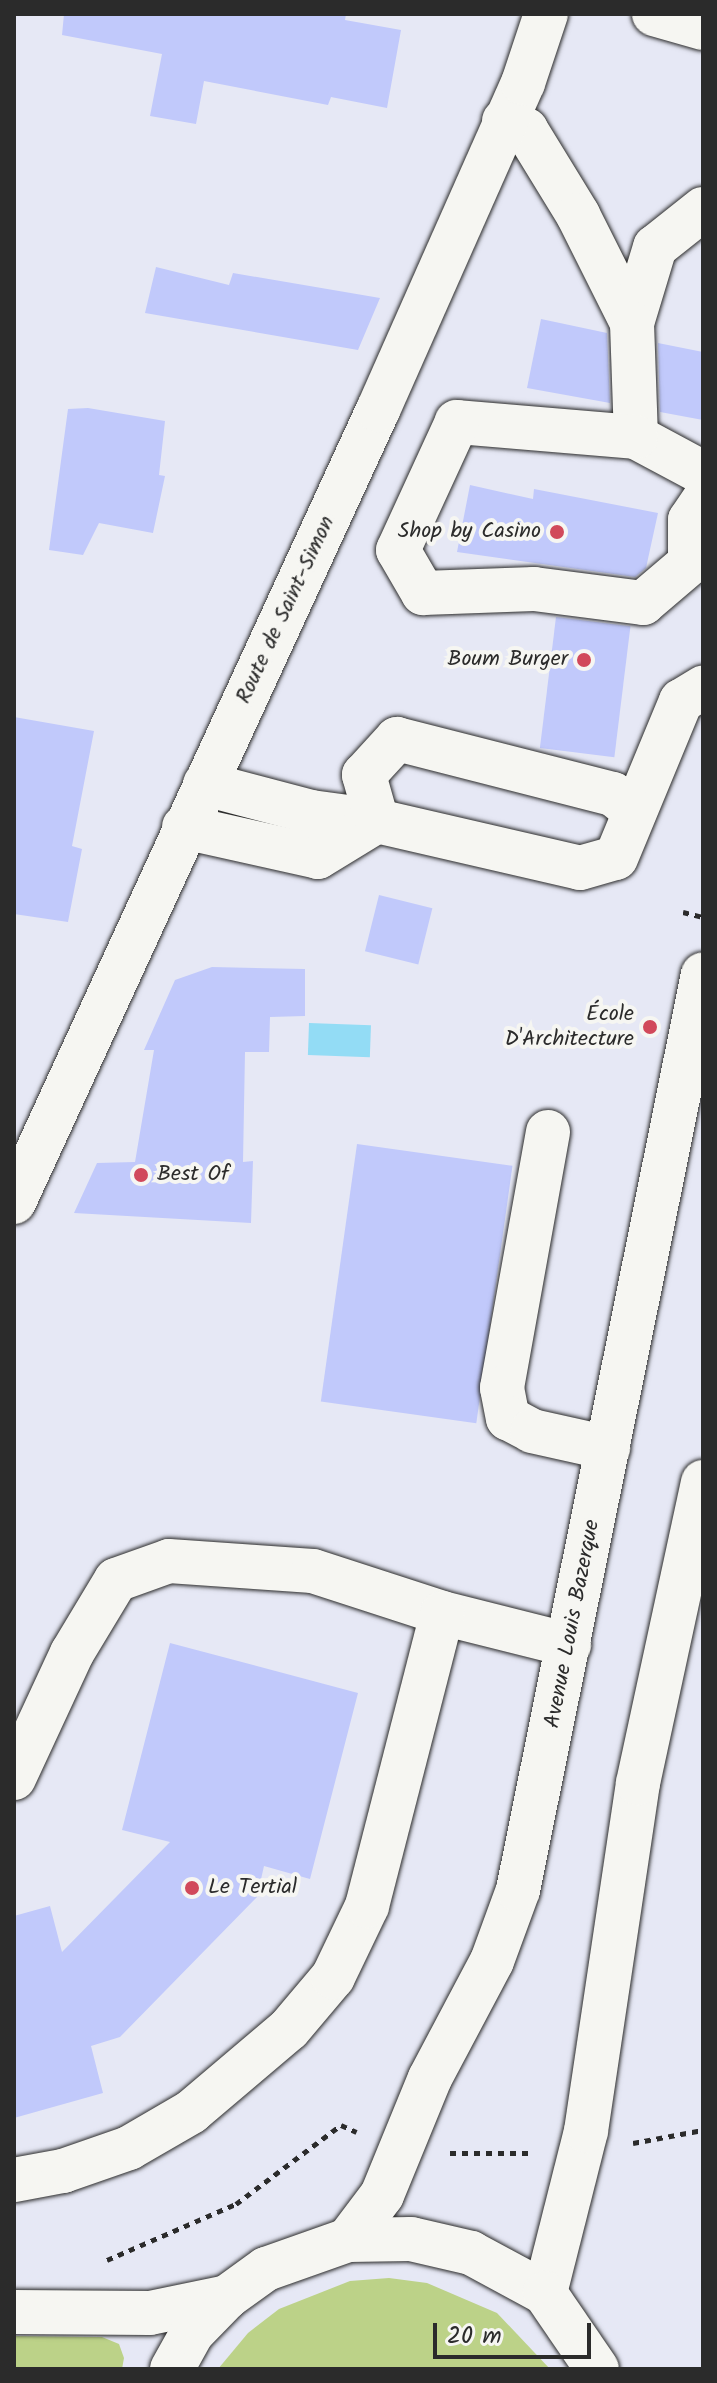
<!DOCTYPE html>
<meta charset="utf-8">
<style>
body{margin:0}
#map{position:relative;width:717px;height:2383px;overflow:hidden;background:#e6e8f5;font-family:Kalam,sans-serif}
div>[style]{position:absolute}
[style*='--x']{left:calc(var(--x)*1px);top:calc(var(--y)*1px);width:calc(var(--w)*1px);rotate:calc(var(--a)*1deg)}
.green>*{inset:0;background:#bcd288}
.water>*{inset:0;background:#93dcf5;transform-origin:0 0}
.building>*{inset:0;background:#c1c9fb;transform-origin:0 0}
.path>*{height:5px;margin-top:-2.5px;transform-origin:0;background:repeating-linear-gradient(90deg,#2b2b2b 0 6px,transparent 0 12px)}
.roads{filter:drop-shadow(0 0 2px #2b2b2b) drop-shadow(0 0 2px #2b2b2b)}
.minor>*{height:44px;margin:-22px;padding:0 22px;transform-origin:22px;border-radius:22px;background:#f6f6f2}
.major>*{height:44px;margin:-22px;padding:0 22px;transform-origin:22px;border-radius:22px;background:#f6f6f2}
.dots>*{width:22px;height:22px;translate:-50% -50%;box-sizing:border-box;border:4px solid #f6f6f2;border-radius:50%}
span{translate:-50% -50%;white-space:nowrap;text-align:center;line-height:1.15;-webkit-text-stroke:8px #f6f6f2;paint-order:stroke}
.poi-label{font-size:22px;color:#2b2b2b}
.right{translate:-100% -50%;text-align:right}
.left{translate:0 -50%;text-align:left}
.street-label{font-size:22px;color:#2b2b2b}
.frame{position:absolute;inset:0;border:16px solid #2b2b2b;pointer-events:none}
.scale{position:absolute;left:433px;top:2323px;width:158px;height:36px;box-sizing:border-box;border:4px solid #2b2b2b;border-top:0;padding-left:10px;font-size:24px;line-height:28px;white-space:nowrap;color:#2b2b2b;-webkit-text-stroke:6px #f6f6f2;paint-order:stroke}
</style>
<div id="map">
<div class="green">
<div style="clip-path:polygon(389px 2278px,427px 2283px,497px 2313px,550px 2369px,218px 2369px,248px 2333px,279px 2309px,350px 2281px)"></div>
<div style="clip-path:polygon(14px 2336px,102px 2337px,119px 2344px,124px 2358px,122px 2369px,14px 2369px)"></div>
</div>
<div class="water">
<div style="left:309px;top:1023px;width:62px;height:32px;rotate:2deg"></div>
</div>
<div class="building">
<div style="clip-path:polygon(64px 14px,346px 14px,345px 20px,401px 30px,387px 108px,331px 97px,328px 105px,204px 81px,196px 124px,150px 116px,162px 54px,62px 35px)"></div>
<div style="clip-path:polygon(156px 267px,229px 285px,233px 273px,380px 298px,358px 350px,145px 313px)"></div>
<div style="clip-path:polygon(541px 319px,607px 333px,610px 403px,527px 388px)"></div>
<div style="clip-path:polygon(658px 343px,703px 352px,703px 420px,660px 412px)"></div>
<div style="clip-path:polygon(88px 408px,165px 421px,159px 475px,165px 476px,153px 533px,99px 523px,83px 555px,49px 550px,68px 409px)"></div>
<div style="clip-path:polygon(470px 485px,533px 499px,534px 489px,658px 513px,646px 568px,635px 577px,457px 552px)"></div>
<div style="left:556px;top:617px;width:75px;height:132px;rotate:7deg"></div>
<div style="clip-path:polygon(14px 717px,94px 731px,72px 846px,82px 849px,68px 922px,14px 914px)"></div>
<div style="left:379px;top:895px;width:55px;height:58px;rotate:14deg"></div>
<div style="clip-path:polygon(212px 967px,305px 969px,305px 1016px,270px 1017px,269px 1052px,245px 1052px,243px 1162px,253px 1161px,251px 1223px,74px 1213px,97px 1163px,135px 1162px,154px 1050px,144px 1050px,175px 980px)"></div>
<div style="left:357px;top:1144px;width:157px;height:260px;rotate:8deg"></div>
<div style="clip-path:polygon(170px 1643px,358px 1693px,310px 1879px,264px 1866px,257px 1897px,120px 2037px,91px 2046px,103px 2093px,14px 2118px,14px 1916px,50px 1906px,62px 1952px,170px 1842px,122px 1830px)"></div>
</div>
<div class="path">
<div style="--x:683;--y:912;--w:21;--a:14"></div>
<div style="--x:633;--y:2143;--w:71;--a:-10.5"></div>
<div style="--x:450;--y:2153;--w:82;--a:0"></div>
<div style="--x:107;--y:2260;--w:141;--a:-23.5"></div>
<div style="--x:236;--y:2204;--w:131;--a:-37"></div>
<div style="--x:341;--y:2125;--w:17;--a:24"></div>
</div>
<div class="roads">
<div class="minor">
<div style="--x:654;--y:14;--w:51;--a:15.9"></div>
<div style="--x:504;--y:121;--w:24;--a:22"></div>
<div style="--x:526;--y:130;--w:100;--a:58.5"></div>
<div style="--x:578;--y:215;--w:121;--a:63.4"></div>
<div style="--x:703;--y:209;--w:61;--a:141.6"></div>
<div style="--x:655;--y:247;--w:79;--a:106.8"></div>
<div style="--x:632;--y:323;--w:114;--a:88"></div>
<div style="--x:636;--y:437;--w:76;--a:28.2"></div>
<div style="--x:636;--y:437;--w:180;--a:-175.2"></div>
<div style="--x:457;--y:422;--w:141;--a:114.7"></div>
<div style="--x:398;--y:550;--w:50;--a:59.8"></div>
<div style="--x:423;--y:593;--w:111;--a:-2.1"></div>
<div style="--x:534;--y:589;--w:110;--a:7.3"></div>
<div style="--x:643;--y:603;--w:62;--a:-40.4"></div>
<div style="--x:690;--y:563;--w:43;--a:-90"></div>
<div style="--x:690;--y:520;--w:23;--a:-56"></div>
<div style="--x:205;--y:784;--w:110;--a:14.8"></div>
<div style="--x:311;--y:812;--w:67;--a:7.8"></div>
<div style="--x:377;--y:821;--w:208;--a:13"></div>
<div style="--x:580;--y:868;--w:37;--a:-16"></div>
<div style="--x:616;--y:858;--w:170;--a:-67.5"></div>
<div style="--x:681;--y:701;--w:26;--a:-31"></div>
<div style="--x:184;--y:827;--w:137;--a:12.6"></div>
<div style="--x:318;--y:857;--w:69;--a:-31.4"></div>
<div style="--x:377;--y:821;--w:48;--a:-105.8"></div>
<div style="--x:364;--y:775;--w:49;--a:-47.5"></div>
<div style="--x:397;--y:739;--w:223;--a:14.3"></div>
<div style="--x:613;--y:794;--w:28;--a:39"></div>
<div style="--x:548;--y:1132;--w:260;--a:100.2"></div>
<div style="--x:502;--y:1388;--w:31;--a:79"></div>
<div style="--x:508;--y:1418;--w:27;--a:28"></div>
<div style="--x:532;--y:1431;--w:78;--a:12.6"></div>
<div style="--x:14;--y:1202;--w:872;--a:-65.32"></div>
<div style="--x:378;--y:410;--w:358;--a:-66.1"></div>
<div style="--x:523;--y:83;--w:73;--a:-71.6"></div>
<div style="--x:14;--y:1778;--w:138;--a:-65.1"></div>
<div style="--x:72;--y:1653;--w:85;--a:-58.9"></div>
<div style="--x:116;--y:1580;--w:56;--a:-19.7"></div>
<div style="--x:169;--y:1561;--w:144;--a:4"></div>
<div style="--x:313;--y:1571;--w:136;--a:18"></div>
<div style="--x:442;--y:1613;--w:131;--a:14.1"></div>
<div style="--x:14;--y:2180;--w:50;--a:-10.4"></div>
<div style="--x:63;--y:2171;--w:70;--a:-19.2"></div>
<div style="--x:129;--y:2148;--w:72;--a:-30.1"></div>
<div style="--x:191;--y:2112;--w:128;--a:-40.3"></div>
<div style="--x:289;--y:2029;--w:68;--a:-49.8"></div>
<div style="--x:333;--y:1977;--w:79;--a:-64.4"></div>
<div style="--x:367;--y:1906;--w:302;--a:-75.6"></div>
<div style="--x:14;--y:2312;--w:136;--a:0.4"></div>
<div style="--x:150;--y:2313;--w:79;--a:-11.7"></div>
</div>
<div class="major">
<div style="--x:348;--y:2240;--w:56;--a:-52.9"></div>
<div style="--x:382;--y:2195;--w:126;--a:-67.7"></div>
<div style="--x:430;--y:2078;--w:132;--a:-62.1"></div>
<div style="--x:492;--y:1961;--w:76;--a:-69.9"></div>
<div style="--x:518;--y:1890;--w:934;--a:-78.58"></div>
<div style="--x:545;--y:2293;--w:167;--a:-75.8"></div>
<div style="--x:586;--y:2131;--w:352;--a:-81.5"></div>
<div style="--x:638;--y:1783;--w:308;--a:-77.8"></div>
<div style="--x:172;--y:2369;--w:41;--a:-60.9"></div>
<div style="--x:192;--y:2333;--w:50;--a:-45.8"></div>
<div style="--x:227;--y:2297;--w:48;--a:-35.7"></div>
<div style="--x:266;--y:2269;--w:87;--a:-19.5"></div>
<div style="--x:348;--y:2240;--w:63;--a:-0.9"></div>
<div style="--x:411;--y:2239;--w:62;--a:13.1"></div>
<div style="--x:471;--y:2253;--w:84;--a:28.4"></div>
<div style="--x:545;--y:2293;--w:92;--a:55.6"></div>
</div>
</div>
<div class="dots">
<div style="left:557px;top:532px;background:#d1495b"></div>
<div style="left:584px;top:660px;background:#d1495b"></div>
<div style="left:650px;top:1027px;background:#d1495b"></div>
<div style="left:141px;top:1175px;background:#d1495b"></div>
<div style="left:192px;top:1888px;background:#d1495b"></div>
</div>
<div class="poi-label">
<span class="right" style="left:541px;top:532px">Shop by Casino</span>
<span class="right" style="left:568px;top:660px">Boum Burger</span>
<span class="right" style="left:634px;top:1027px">École<br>D'Architecture</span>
<span class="left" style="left:157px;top:1175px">Best Of</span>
<span class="left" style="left:208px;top:1888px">Le Tertial</span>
</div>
<div class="street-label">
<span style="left:286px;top:610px;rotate:-65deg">Route de Saint-Simon</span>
<span style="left:573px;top:1624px;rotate:-79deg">Avenue Louis Bazerque</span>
</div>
<div class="frame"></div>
<div class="scale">20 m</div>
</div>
